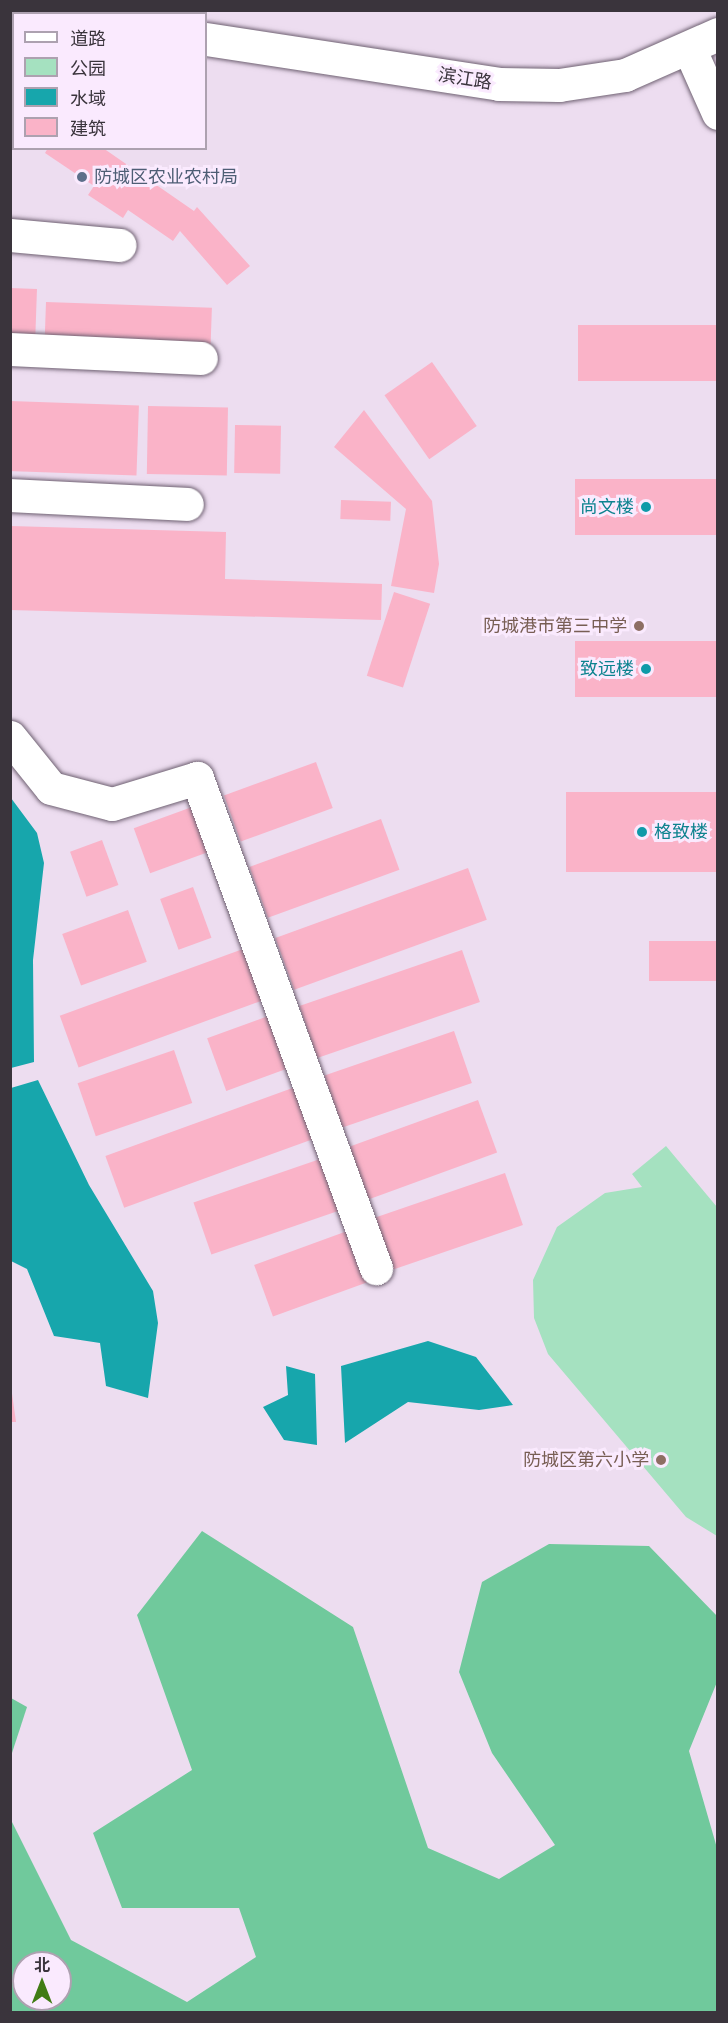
<!DOCTYPE html>
<meta charset="utf-8">
<style>
body{margin:0}
#map{position:relative;width:728px;height:2023px;overflow:hidden;background:#edddf0;font-family:Inter,"Noto Sans SC",sans-serif}
div>[style]{position:absolute}
[style*='--x']{left:calc(var(--x)*1px);top:calc(var(--y)*1px);width:calc(var(--w)*1px);rotate:calc(var(--a)*1deg)}
.green>*{inset:0;background:#a5e1c0}
.forest>*{inset:0;background:#70c99c}
.water>*{inset:0;background:#17a6ac}
.building>*{inset:0;background:#fab3c8;transform-origin:0 0}
.roads{filter:drop-shadow(0 0 2px #6f6172) drop-shadow(0 0 2px #6f6172)}
.minor>*{height:33px;margin:-16.5px;padding:0 16.5px;transform-origin:16.5px;border-radius:16.5px;background:#fff}
.dots>*{width:16px;height:16px;translate:-50% -50%;box-sizing:border-box;border:3px solid #faeafe;border-radius:50%}
span{translate:-50% -50%;white-space:nowrap;text-align:center;line-height:1.15;-webkit-text-stroke:6px #faeafe;paint-order:stroke}
.street-label{font-size:18px;color:#3a343c}
.service-label{font-size:18px;color:#4e5e75}
.left{translate:0 -50%;text-align:left}
.culture-label{font-size:18px;color:#0d838f}
.right{translate:-100% -50%;text-align:right}
.education-label{font-size:18px;color:#785e54}
.frame{position:absolute;inset:0;border:12px solid #3a343c;pointer-events:none}
.legend{position:absolute;left:12px;top:12px;width:195px;height:138px;box-sizing:border-box;background:#faeafe;border:2px solid #ada1b0;margin:0;padding:8px 10px;list-style:none;font-size:18px;color:#3a343c}
.legend li{display:flex;align-items:center;gap:12px;height:30px}
.legend b{width:30px;border:2px solid #ada1b0}
.north{position:absolute;left:12px;top:1951px;width:60px;height:60px;box-sizing:border-box;background:#faeafe;border:2px solid #ada1b0;border-radius:50%;rotate:0deg;font-size:16px;font-weight:700;line-height:24px;text-align:center;color:#3a343c}
.north::after{content:'';display:block;margin:auto;width:21px;height:27px;background:#417c15;clip-path:polygon(50% 0,100% 100%,50% 72%,0 100%)}
</style>
<div id="map">
<div class="green">
<div style="clip-path:polygon(666px 1146px,717px 1207px,717px 1536px,686px 1517px,548px 1354px,534px 1318px,533px 1280px,557px 1227px,605px 1193px,642px 1187px,632px 1174px)"></div>
</div>
<div class="forest">
<div style="clip-path:polygon(evenodd,202px 1531px,353px 1627px,428px 1848px,499px 1879px,555px 1845px,492px 1753px,459px 1672px,482px 1582px,549px 1544px,649px 1546px,717px 1616px,717px 1682px,689px 1751px,717px 1848px,717px 2012px,11px 2012px,11px 1820px,71px 1940px,187px 2002px,256px 1957px,239px 1908px,122px 1908px,93px 1833px,192px 1770px,137px 1615px,202px 1531px,24px 1963px,60px 1963px,60px 1999px,24px 1999px,24px 1963px)"></div>
<div style="clip-path:polygon(11px 1698px,27px 1707px,11px 1756px)"></div>
</div>
<div class="water">
<div style="clip-path:polygon(11px 798px,37px 833px,44px 863px,33px 960px,34px 1062px,11px 1068px)"></div>
<div style="clip-path:polygon(38px 1080px,89px 1185px,153px 1291px,158px 1323px,148px 1398px,106px 1386px,100px 1343px,54px 1336px,27px 1269px,11px 1261px,11px 1088px)"></div>
<div style="clip-path:polygon(428px 1341px,476px 1357px,513px 1405px,479px 1410px,408px 1402px,345px 1443px,341px 1366px)"></div>
<div style="clip-path:polygon(286px 1366px,315px 1374px,317px 1445px,284px 1440px,263px 1407px,288px 1395px)"></div>
</div>
<div class="building">
<div style="left:10px;top:103px;width:4px;height:38px;rotate:14deg"></div>
<div style="clip-path:polygon(48px 148px,103px 148px,194px 211px,197px 207px,250px 266px,227px 285px,180px 231px,173px 241px,128px 210px,123px 218px,88px 195px,94px 186px,45px 153px)"></div>
<div style="left:10px;top:288px;width:27px;height:49px;rotate:2deg"></div>
<div style="left:46px;top:302px;width:166px;height:37px;rotate:2deg"></div>
<div style="left:578px;top:325px;width:139px;height:56px"></div>
<div style="left:432px;top:362px;width:78px;height:58px;rotate:55deg"></div>
<div style="left:10px;top:401px;width:129px;height:70px;rotate:2deg"></div>
<div style="left:148px;top:406px;width:80px;height:68px;rotate:1deg"></div>
<div style="clip-path:polygon(364px 410px,432px 501px,439px 564px,434px 593px,391px 586px,406px 509px,334px 447px)"></div>
<div style="left:235px;top:425px;width:46px;height:48px;rotate:1deg"></div>
<div style="left:575px;top:479px;width:142px;height:56px"></div>
<div style="left:341px;top:500px;width:50px;height:19px;rotate:2deg"></div>
<div style="clip-path:polygon(10px 526px,226px 532px,225px 579px,382px 584px,381px 620px,10px 610px)"></div>
<div style="left:394px;top:592px;width:38px;height:88px;rotate:18deg"></div>
<div style="left:575px;top:641px;width:142px;height:56px"></div>
<div style="left:316px;top:762px;width:49px;height:98px;rotate:70deg"></div>
<div style="left:566px;top:792px;width:151px;height:80px"></div>
<div style="left:192px;top:807px;width:48px;height:62px;rotate:70deg"></div>
<div style="left:381px;top:819px;width:54px;height:140px;rotate:70deg"></div>
<div style="left:102px;top:840px;width:48px;height:34px;rotate:70deg"></div>
<div style="left:468px;top:868px;width:55px;height:205px;rotate:70deg"></div>
<div style="left:193px;top:887px;width:54px;height:35px;rotate:70deg"></div>
<div style="left:128px;top:910px;width:55px;height:70px;rotate:70deg"></div>
<div style="left:649px;top:941px;width:68px;height:40px"></div>
<div style="left:243px;top:949px;width:55px;height:195px;rotate:70deg"></div>
<div style="left:462px;top:950px;width:55px;height:172px;rotate:71deg"></div>
<div style="left:271px;top:1015px;width:56px;height:68px;rotate:70deg"></div>
<div style="left:454px;top:1031px;width:55px;height:137px;rotate:71deg"></div>
<div style="left:174px;top:1050px;width:56px;height:102px;rotate:71deg"></div>
<div style="left:298px;top:1086px;width:55px;height:205px;rotate:70deg"></div>
<div style="left:478px;top:1100px;width:56px;height:137px;rotate:70deg"></div>
<div style="left:323px;top:1158px;width:55px;height:137px;rotate:71deg"></div>
<div style="left:505px;top:1173px;width:55px;height:137px;rotate:71deg"></div>
<div style="left:350px;top:1230px;width:55px;height:102px;rotate:70deg"></div>
<div style="clip-path:polygon(10px 1379px,16px 1422px,10px 1422px)"></div>
</div>
<div class="roads">
<div class="minor">
<div style="--x:22;--y:10;--w:19;--a:12"></div>
<div style="--x:206;--y:39;--w:296;--a:8.7"></div>
<div style="--x:499;--y:84;--w:60;--a:1"></div>
<div style="--x:559;--y:85;--w:67;--a:-8.6"></div>
<div style="--x:625;--y:75;--w:102;--a:-23.8"></div>
<div style="--x:690;--y:50;--w:69;--a:66"></div>
<div style="--x:10;--y:235;--w:110;--a:5.2"></div>
<div style="--x:10;--y:349;--w:191;--a:2.7"></div>
<div style="--x:10;--y:495;--w:177;--a:2.9"></div>
<div style="--x:10;--y:737;--w:65;--a:51.2"></div>
<div style="--x:51;--y:788;--w:63;--a:14.7"></div>
<div style="--x:112;--y:804;--w:89;--a:-17"></div>
<div style="--x:197;--y:778;--w:522;--a:69.93"></div>
</div>
</div>
<div class="dots">
<div style="left:82px;top:177px;background:#5c6f8a"></div>
<div style="left:646px;top:507px;background:#0f9aa8"></div>
<div style="left:639px;top:626px;background:#8d6e63"></div>
<div style="left:646px;top:669px;background:#0f9aa8"></div>
<div style="left:642px;top:832px;background:#0f9aa8"></div>
<div style="left:661px;top:1460px;background:#8d6e63"></div>
</div>
<div class="street-label">
<span style="left:465px;top:79px;rotate:9deg">滨江路</span>
</div>
<div class="service-label">
<span class="left" style="left:94px;top:177px">防城区农业农村局</span>
</div>
<div class="culture-label">
<span class="right" style="left:634px;top:507px">尚文楼</span>
<span class="right" style="left:634px;top:669px">致远楼</span>
<span class="left" style="left:654px;top:832px">格致楼</span>
</div>
<div class="education-label">
<span class="right" style="left:627px;top:626px">防城港市第三中学</span>
<span class="right" style="left:649px;top:1460px">防城区第六小学</span>
</div>
<div class="frame"></div>
<ul class="legend">
<li><b style="height:8px;background:#fff"></b>道路</li>
<li><b style="height:16px;background:#a5e1c0"></b>公园</li>
<li><b style="height:16px;background:#17a6ac"></b>水域</li>
<li><b style="height:16px;background:#fab3c8"></b>建筑</li>
</ul>
<div class="north">北</div>
</div>
